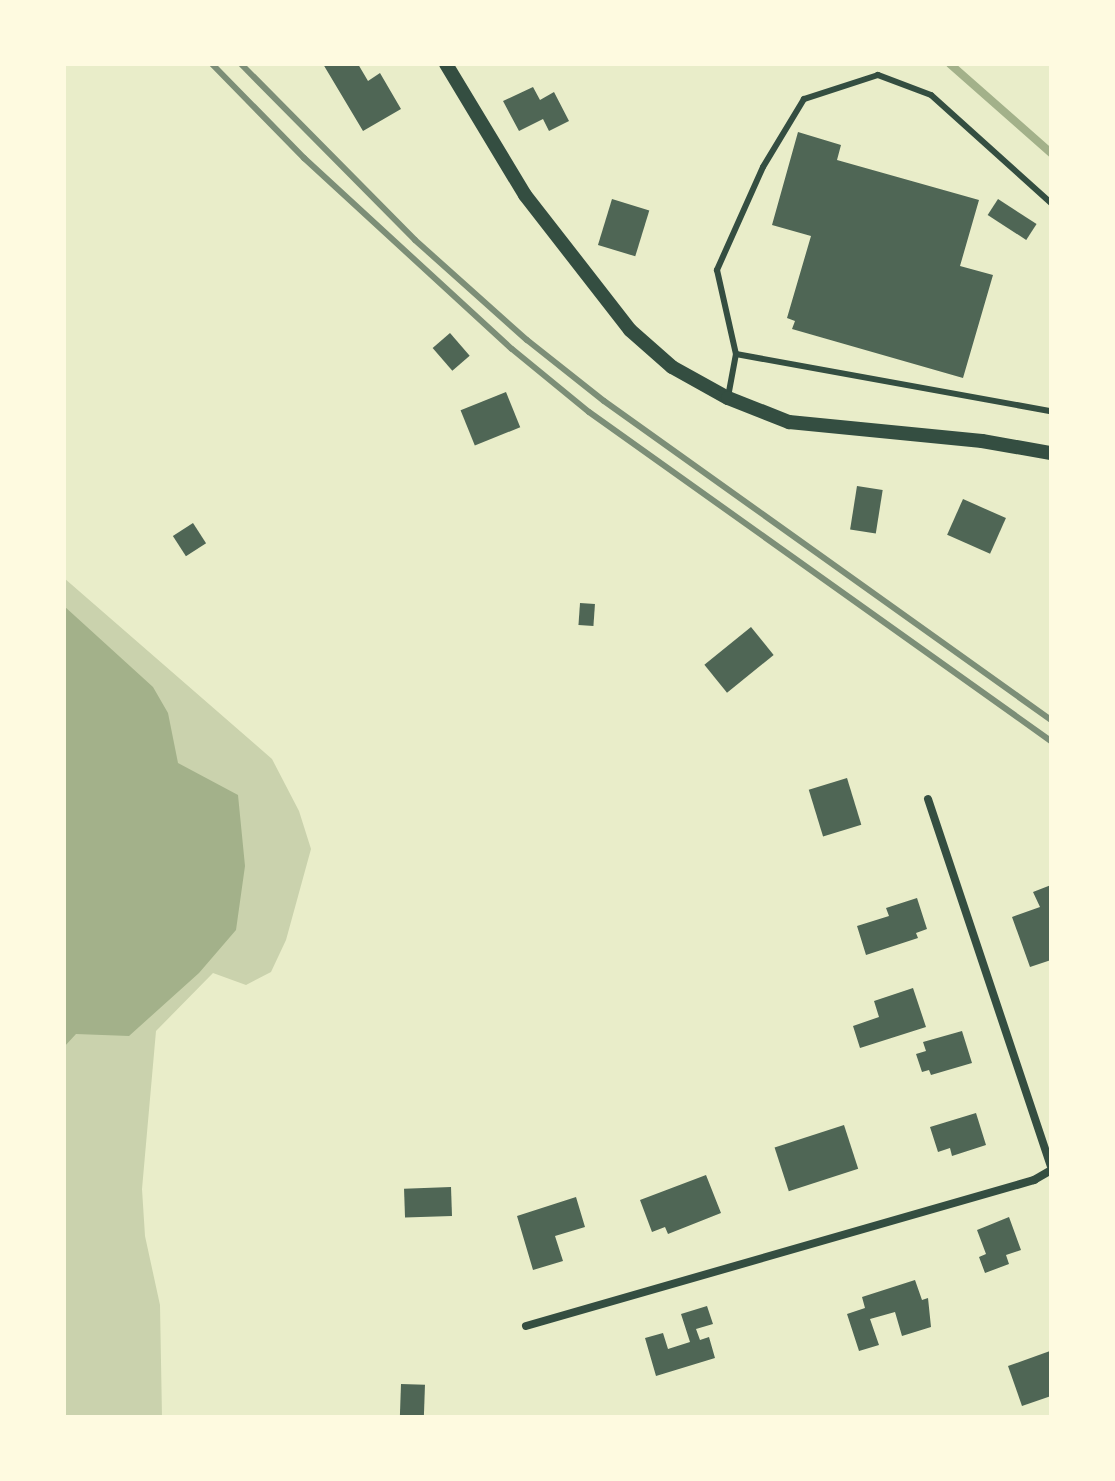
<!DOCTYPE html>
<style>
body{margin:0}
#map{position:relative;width:1115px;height:1481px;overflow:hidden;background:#e9edc9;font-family:"PT Sans",sans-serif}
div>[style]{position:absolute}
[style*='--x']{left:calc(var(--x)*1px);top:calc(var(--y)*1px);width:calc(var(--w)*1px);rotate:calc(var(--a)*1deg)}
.green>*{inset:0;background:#cad2ad}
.water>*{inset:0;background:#a3b18a}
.stream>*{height:8px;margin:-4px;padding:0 4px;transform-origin:4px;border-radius:4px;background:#a3b18a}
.building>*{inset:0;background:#4f6655;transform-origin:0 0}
.service>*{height:6px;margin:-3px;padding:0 3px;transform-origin:3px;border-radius:3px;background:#344e41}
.minor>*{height:8px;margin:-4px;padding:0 4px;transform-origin:4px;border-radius:4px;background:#344e41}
.tertiary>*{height:14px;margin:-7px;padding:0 7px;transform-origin:7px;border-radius:7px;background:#344e41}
.rail>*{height:6px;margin:-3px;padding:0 3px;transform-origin:3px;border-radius:3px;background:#7c8e77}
span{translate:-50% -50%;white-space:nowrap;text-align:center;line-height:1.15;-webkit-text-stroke:8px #fefae0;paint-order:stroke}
.frame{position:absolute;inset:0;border:66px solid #fefae0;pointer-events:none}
</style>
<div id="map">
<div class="green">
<div style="clip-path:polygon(64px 578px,272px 759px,299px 811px,311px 849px,286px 940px,271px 972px,246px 985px,213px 973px,156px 1031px,142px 1189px,145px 1236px,160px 1305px,162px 1417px,64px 1417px)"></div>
</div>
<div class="water">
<div style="clip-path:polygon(64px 606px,153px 687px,168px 713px,178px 763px,238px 795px,245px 866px,236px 930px,199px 973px,129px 1036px,76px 1034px,64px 1047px)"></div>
</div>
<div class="stream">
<div style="--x:950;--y:64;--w:135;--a:41.4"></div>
</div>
<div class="building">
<div style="clip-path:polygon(323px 64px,358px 64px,368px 81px,380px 73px,401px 109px,363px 131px)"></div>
<div style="clip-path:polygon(533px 87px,540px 100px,554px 92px,569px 121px,549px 131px,543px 119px,519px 131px,503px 101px)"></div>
<div style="clip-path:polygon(798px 132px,841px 145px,837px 160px,979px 200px,960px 266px,993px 275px,963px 378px,792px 329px,795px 321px,787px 318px,811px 236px,772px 225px)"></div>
<div style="left:612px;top:199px;width:39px;height:48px;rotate:17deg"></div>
<div style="left:998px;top:199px;width:46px;height:19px;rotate:33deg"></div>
<div style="left:450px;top:333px;width:30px;height:23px;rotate:49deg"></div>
<div style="left:506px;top:392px;width:38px;height:49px;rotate:68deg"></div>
<div style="left:857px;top:486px;width:26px;height:44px;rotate:9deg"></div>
<div style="left:963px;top:499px;width:47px;height:39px;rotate:24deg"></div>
<div style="left:193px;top:523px;width:24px;height:24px;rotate:57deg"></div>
<div style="left:580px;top:603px;width:15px;height:22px;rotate:4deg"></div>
<div style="left:751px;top:627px;width:36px;height:60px;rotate:51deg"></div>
<div style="left:847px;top:778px;width:49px;height:40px;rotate:73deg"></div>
<div style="clip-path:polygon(1051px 885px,1051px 960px,1030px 967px,1012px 917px,1040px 907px,1033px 892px)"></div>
<div style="clip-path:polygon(917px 898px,927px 929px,916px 933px,918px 938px,866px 955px,857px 926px,889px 916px,886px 908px)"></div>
<div style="clip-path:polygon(913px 988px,926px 1027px,860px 1048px,853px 1026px,879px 1017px,874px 1001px)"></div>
<div style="clip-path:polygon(962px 1031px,972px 1063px,931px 1075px,929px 1070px,922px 1072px,916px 1054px,926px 1051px,923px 1042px)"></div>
<div style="clip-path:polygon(976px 1113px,986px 1145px,952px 1156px,950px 1148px,938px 1152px,930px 1127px)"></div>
<div style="left:844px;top:1125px;width:46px;height:73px;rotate:72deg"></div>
<div style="clip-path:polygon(706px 1175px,721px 1213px,668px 1234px,665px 1227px,652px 1232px,640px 1200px)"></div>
<div style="left:451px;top:1187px;width:29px;height:47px;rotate:88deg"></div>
<div style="clip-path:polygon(576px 1197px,585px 1227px,555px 1236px,563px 1261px,533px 1270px,517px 1216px)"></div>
<div style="clip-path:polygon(1009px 1217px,1021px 1250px,1006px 1255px,1009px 1264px,985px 1273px,979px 1257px,986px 1254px,977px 1230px)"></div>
<div style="clip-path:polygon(915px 1280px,922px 1300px,928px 1298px,931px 1327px,902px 1336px,895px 1312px,870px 1319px,879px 1345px,859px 1351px,847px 1314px,865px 1308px,862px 1297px)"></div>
<div style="clip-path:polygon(707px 1306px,713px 1324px,696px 1329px,700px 1340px,709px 1337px,715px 1358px,656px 1376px,645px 1338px,663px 1333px,668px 1349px,690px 1342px,681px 1314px)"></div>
<div style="clip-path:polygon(1050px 1351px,1051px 1396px,1022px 1406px,1008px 1366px)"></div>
<div style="left:401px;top:1384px;width:24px;height:33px;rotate:2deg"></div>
</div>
<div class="service">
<div style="--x:1051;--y:203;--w:161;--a:-138"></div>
<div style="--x:931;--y:95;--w:57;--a:-159.3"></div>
<div style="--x:878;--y:75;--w:78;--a:162"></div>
<div style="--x:804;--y:99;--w:79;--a:121.1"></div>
<div style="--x:763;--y:167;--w:113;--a:114.1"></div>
<div style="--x:717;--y:270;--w:86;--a:77.3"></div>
<div style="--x:736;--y:354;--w:320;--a:10.3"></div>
<div style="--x:728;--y:397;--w:44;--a:-79.5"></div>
</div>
<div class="minor">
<div style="--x:928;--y:799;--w:387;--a:71.5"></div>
<div style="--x:526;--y:1326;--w:529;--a:-16.03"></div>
<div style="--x:1034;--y:1180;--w:20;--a:-30"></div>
</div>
<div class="tertiary">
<div style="--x:446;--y:64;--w:153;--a:58.9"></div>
<div style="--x:525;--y:195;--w:171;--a:52.1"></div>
<div style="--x:630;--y:330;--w:56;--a:41.4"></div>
<div style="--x:672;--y:367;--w:64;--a:29"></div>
<div style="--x:728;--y:398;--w:66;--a:21.5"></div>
<div style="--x:789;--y:422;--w:194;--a:5.6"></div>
<div style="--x:982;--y:441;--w:70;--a:9.9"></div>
</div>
<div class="rail">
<div style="--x:212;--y:64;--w:132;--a:45.6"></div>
<div style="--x:304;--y:158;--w:282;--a:42.6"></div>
<div style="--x:512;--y:349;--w:99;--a:39.3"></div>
<div style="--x:589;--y:412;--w:567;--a:35.46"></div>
<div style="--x:241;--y:64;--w:247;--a:45.3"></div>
<div style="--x:415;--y:240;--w:150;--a:41.8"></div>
<div style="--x:527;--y:340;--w:98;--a:38.4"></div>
<div style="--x:604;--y:401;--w:549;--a:35.51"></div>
</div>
<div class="frame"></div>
</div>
